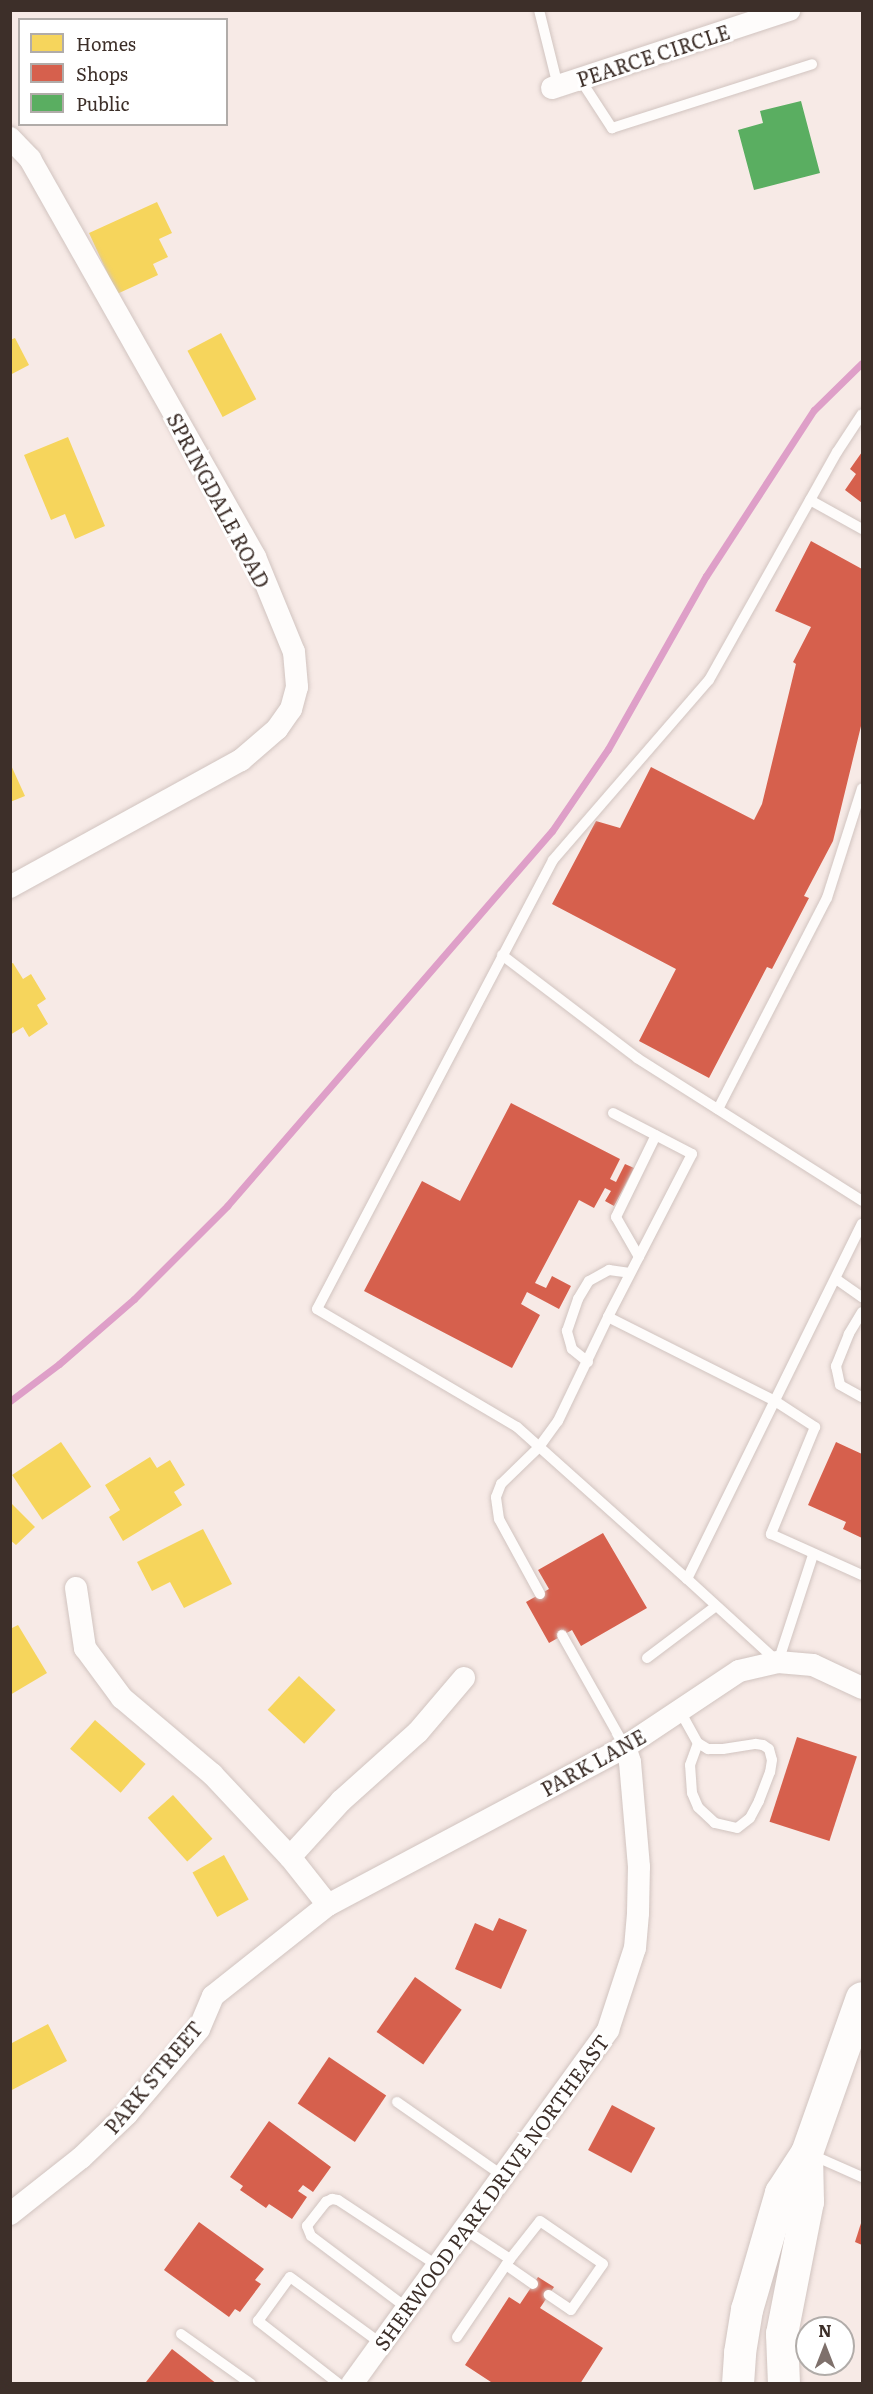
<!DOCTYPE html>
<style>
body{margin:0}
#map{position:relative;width:873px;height:2394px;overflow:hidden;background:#f7eae6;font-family:Literata,serif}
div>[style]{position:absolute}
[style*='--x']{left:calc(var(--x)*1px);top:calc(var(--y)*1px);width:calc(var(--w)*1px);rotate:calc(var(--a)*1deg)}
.homes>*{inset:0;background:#f6d55c;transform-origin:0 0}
.shops>*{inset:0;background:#d6604d;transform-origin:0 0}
.public>*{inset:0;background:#5aae61}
.stream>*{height:7px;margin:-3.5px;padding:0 3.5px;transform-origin:3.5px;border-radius:3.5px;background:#de9fc8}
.roads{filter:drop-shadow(0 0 2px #d1c4c0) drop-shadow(0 0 2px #d1c4c0)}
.service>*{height:10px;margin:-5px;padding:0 5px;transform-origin:5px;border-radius:5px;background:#fefcfb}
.minor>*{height:22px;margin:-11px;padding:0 11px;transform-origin:11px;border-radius:11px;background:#fefcfb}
.secondary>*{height:32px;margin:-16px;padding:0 16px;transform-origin:16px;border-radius:16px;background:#fefcfb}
span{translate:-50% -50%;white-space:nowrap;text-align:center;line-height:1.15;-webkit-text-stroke:6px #fff;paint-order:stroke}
.street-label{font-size:20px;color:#3d2f29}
.frame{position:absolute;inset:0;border:12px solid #3d2f29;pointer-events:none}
.legend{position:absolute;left:18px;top:18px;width:210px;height:108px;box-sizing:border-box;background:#fff;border:2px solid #b1aca9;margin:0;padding:8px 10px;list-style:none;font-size:18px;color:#3d2f29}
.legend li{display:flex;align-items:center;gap:12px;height:30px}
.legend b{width:30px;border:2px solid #b1aca9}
.north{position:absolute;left:795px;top:2316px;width:60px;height:60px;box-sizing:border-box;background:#fff;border:2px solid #b1aca9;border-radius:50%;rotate:0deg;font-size:16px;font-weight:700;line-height:24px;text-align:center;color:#3d2f29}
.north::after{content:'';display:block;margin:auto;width:21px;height:27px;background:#7e706b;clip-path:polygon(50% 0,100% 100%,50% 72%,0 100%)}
</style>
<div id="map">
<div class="homes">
<div style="clip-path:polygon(157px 202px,172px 233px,159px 239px,168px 257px,153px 264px,158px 275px,117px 294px,89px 233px)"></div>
<div style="left:221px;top:333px;width:75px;height:38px;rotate:62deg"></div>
<div style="clip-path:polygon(15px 338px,29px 365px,10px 375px,10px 340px)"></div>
<div style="clip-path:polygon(68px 437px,105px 526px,75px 539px,65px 514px,51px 520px,24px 455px)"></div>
<div style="clip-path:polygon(10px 763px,25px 796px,10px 802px)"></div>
<div style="clip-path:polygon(13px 963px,23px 979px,31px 974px,46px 999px,37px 1005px,48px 1024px,29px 1037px,23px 1027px,10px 1035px,10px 964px)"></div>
<div style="left:61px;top:1442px;width:54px;height:59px;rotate:56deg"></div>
<div style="clip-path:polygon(150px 1457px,157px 1468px,170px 1460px,185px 1485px,174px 1492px,182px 1505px,123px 1541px,109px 1517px,120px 1510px,105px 1485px)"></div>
<div style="clip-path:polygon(10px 1502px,35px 1527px,16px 1545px,10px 1540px)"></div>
<div style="clip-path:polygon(203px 1529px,232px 1584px,184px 1608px,170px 1582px,152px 1591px,137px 1562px)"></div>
<div style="clip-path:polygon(18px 1625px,47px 1673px,10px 1695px,10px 1629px)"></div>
<div style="left:299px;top:1676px;width:50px;height:46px;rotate:43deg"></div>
<div style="left:95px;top:1720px;width:67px;height:38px;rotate:41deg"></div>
<div style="left:173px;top:1795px;width:59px;height:34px;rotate:48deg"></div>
<div style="left:224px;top:1855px;width:51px;height:36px;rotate:61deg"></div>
<div style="clip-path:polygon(48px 2024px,67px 2061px,10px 2091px,10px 2044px)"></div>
</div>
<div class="shops">
<div style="clip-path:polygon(862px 452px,862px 503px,845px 490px,856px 474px,850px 469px)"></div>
<div style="clip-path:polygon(811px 541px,862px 569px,862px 722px,833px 841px,804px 896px,809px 898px,772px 969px,767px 967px,709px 1078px,639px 1041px,676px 969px,552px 904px,596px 821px,620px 828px,651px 767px,754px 820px,762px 804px,796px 664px,793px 662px,811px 627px,775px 611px)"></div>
<div style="clip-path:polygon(511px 1103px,620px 1159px,610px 1179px,616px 1182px,625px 1164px,634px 1168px,614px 1206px,605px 1201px,611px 1191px,605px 1188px,594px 1208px,579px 1200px,535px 1283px,546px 1288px,552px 1276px,571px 1286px,559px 1309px,527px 1292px,521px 1304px,540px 1315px,512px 1368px,364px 1291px,422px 1181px,460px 1201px)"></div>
<div style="clip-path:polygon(836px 1442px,862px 1454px,862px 1538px,843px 1529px,846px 1522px,808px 1505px)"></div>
<div style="clip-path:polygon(603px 1533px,647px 1608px,581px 1646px,572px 1630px,549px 1643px,526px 1602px,549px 1589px,538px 1570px)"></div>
<div style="left:797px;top:1737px;width:63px;height:89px;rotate:18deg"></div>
<div style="clip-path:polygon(499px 1918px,527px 1930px,501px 1989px,455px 1969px,475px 1923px,493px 1931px)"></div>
<div style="left:415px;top:1977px;width:57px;height:67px;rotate:35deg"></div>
<div style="left:329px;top:2057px;width:69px;height:56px;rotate:34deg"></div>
<div style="left:612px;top:2105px;width:49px;height:51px;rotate:28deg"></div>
<div style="clip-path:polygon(269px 2121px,331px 2167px,313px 2192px,303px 2185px,298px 2191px,307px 2197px,292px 2219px,269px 2204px,266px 2208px,240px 2190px,243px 2186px,230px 2177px)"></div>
<div style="clip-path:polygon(862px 2220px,862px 2245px,855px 2242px)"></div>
<div style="clip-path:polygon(199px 2222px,264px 2269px,255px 2280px,261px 2284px,240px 2312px,235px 2309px,229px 2317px,164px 2270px)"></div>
<div style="clip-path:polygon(538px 2277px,554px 2287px,540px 2308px,603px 2348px,580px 2384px,494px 2384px,465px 2365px,509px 2297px,520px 2304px)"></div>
<div style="clip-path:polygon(172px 2349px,217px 2384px,148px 2384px,146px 2382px)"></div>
</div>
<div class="public">
<div style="clip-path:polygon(801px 101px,820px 173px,754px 190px,738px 130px,763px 123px,760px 111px)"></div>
</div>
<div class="stream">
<div style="--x:10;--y:1401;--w:61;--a:-37.1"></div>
<div style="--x:59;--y:1364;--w:99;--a:-40.9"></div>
<div style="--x:134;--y:1299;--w:132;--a:-45"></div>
<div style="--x:227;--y:1206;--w:496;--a:-49.1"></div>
<div style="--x:552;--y:831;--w:99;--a:-55.7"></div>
<div style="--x:608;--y:749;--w:199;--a:-60.5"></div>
<div style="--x:706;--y:576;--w:198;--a:-57"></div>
<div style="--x:814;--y:410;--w:67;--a:-44.4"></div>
</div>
<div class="roads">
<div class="service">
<div style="--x:539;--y:10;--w:78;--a:76"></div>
<div style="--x:580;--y:79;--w:59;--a:56.9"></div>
<div style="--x:612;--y:128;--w:210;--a:-17.7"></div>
<div style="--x:810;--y:500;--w:60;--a:29.1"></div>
<div style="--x:502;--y:955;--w:170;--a:37.3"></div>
<div style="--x:637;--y:1058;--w:267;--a:32.4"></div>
<div style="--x:718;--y:1109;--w:237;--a:-62.7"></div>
<div style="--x:827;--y:898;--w:115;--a:-72.3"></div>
<div style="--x:613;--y:1113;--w:89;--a:27.4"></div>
<div style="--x:692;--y:1154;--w:183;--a:117.3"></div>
<div style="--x:608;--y:1317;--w:187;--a:26.7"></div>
<div style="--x:775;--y:1401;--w:48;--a:33"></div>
<div style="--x:815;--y:1427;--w:116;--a:112.4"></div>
<div style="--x:771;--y:1534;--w:100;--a:24.3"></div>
<div style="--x:639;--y:1257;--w:46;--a:-119.9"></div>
<div style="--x:616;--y:1217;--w:91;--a:-64"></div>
<div style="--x:836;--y:1279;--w:32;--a:35"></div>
<div style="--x:862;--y:1312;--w:26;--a:121"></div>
<div style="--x:849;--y:1334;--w:35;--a:112"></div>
<div style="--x:836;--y:1366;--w:19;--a:78"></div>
<div style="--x:840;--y:1385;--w:25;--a:29"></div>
<div style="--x:588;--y:1362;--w:21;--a:-141"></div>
<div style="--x:572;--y:1349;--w:19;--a:-106"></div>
<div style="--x:567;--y:1331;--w:34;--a:-71"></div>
<div style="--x:578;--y:1299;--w:21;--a:-59"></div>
<div style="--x:589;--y:1281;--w:23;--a:-29"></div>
<div style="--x:609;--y:1270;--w:21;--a:8"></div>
<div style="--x:813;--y:1555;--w:113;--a:108.1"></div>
<div style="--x:778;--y:1662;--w:123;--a:-137.6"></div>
<div style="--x:687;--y:1579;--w:396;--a:-63.8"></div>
<div style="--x:687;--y:1579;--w:228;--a:-138.2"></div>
<div style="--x:517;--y:1427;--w:232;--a:-149.5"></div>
<div style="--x:317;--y:1309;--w:507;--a:-62.27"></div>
<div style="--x:553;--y:860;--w:238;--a:-49.1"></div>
<div style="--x:709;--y:680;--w:261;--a:-60.7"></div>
<div style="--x:837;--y:452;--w:45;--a:-56.7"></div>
<div style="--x:540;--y:1594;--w:85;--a:-118.7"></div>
<div style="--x:499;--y:1519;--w:22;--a:-98"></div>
<div style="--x:496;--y:1497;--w:14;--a:-69"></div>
<div style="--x:501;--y:1484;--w:53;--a:-44.2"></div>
<div style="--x:539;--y:1447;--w:32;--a:-54"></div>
<div style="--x:558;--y:1421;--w:115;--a:-64.3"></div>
<div style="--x:562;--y:1635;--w:129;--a:60.6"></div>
<div style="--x:647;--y:1658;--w:86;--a:-37"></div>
<div style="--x:680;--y:1711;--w:37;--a:61"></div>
<div style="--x:698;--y:1743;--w:12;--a:31"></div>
<div style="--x:708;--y:1749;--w:15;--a:0"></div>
<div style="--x:723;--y:1749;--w:33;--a:-9"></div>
<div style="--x:756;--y:1744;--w:7;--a:8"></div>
<div style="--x:763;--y:1745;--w:7;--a:34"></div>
<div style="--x:769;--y:1749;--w:11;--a:75"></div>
<div style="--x:772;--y:1760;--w:12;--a:99"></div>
<div style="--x:770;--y:1772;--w:31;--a:111"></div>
<div style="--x:759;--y:1801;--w:19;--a:118"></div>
<div style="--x:750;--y:1818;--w:16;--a:142"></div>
<div style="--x:737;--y:1828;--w:23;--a:-167"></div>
<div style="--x:715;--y:1823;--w:23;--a:-137"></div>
<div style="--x:698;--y:1807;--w:15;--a:-113"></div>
<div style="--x:692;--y:1793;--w:28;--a:-94"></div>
<div style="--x:690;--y:1765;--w:23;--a:-70"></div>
<div style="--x:397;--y:2102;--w:129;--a:34.9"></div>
<div style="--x:810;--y:2154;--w:57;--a:23.9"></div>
<div style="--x:510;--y:2259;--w:48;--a:-51.7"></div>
<div style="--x:540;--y:2221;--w:76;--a:34.3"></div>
<div style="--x:603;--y:2264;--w:56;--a:124.8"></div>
<div style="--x:571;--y:2310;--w:27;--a:-146"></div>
<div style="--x:506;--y:2265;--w:33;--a:35"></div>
<div style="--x:407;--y:2308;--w:120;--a:-143.1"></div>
<div style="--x:311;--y:2236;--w:11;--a:-112"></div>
<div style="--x:307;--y:2226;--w:31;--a:-52"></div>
<div style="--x:326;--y:2202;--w:7;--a:-27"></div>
<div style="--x:332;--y:2199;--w:6;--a:9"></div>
<div style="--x:338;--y:2200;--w:120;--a:33.4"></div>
<div style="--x:181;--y:2334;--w:86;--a:35.5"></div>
<div style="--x:457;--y:2337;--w:94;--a:-55.8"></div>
<div style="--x:510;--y:2259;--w:55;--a:-146.9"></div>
<div style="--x:339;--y:2384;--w:103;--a:-142.1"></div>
<div style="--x:258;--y:2321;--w:54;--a:-54"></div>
<div style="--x:290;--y:2277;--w:114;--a:36.1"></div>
</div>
<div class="minor">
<div style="--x:552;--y:88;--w:250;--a:-18.2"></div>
<div style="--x:10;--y:138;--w:29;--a:46"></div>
<div style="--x:30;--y:159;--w:457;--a:60.5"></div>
<div style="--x:255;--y:557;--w:103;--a:67.7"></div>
<div style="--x:294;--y:652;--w:35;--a:85"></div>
<div style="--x:297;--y:687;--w:23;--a:105"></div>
<div style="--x:291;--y:709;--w:24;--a:125"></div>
<div style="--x:277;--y:729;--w:48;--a:139.3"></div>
<div style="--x:241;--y:760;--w:264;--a:151.2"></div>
<div style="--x:76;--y:1588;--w:61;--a:81.5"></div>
<div style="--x:85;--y:1648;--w:62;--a:53.5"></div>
<div style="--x:122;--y:1698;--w:118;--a:40.2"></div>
<div style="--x:212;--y:1774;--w:114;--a:46.8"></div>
<div style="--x:328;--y:1905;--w:336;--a:-28"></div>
<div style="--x:625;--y:1747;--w:137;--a:-33.7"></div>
<div style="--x:739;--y:1671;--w:40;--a:-13"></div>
<div style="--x:778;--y:1662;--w:35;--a:5"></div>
<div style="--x:813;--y:1665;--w:54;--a:25.1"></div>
<div style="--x:10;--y:2214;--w:90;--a:-38.3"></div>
<div style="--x:81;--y:2158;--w:64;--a:-43.7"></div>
<div style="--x:127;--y:2114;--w:111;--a:-49.7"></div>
<div style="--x:199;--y:2029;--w:36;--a:-67"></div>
<div style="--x:213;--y:1996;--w:147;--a:-38.4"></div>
<div style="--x:328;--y:1905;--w:61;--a:-128.4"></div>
<div style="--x:290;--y:1857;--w:76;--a:-47.7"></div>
<div style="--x:341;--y:1801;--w:103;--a:-41.9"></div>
<div style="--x:418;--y:1732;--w:71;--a:-49.6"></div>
<div style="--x:352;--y:2384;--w:437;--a:-54.1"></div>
<div style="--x:608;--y:2030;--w:86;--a:-71.8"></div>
<div style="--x:635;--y:1948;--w:35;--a:-85"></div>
<div style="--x:638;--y:1913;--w:46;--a:-88.8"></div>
<div style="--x:639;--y:1867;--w:105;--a:-94.9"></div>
<div style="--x:630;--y:1762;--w:16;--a:-108"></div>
</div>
<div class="secondary">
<div style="--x:738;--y:2384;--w:31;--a:-86"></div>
<div style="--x:740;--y:2353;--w:44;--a:-80.8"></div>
<div style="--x:747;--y:2310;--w:122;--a:-73.8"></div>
<div style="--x:781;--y:2193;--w:48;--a:-57"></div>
<div style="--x:807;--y:2153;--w:164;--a:-70.5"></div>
<div style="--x:784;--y:2384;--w:50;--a:-92.3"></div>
<div style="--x:782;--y:2334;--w:135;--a:-78.9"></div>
<div style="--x:808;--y:2202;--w:49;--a:-91.2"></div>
</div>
</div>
<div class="street-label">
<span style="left:653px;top:55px;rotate:-18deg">PEARCE CIRCLE</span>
<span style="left:219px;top:500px;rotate:62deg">SPRINGDALE ROAD</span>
<span style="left:593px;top:1762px;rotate:-29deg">PARK LANE</span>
<span style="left:153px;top:2077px;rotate:-50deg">PARK STREET</span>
<span style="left:491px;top:2192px;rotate:-54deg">SHERWOOD PARK DRIVE NORTHEAST</span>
</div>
<div class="frame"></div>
<ul class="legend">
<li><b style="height:16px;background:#f6d55c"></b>Homes</li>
<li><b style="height:16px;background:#d6604d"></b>Shops</li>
<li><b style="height:16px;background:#5aae61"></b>Public</li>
</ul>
<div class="north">N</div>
</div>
